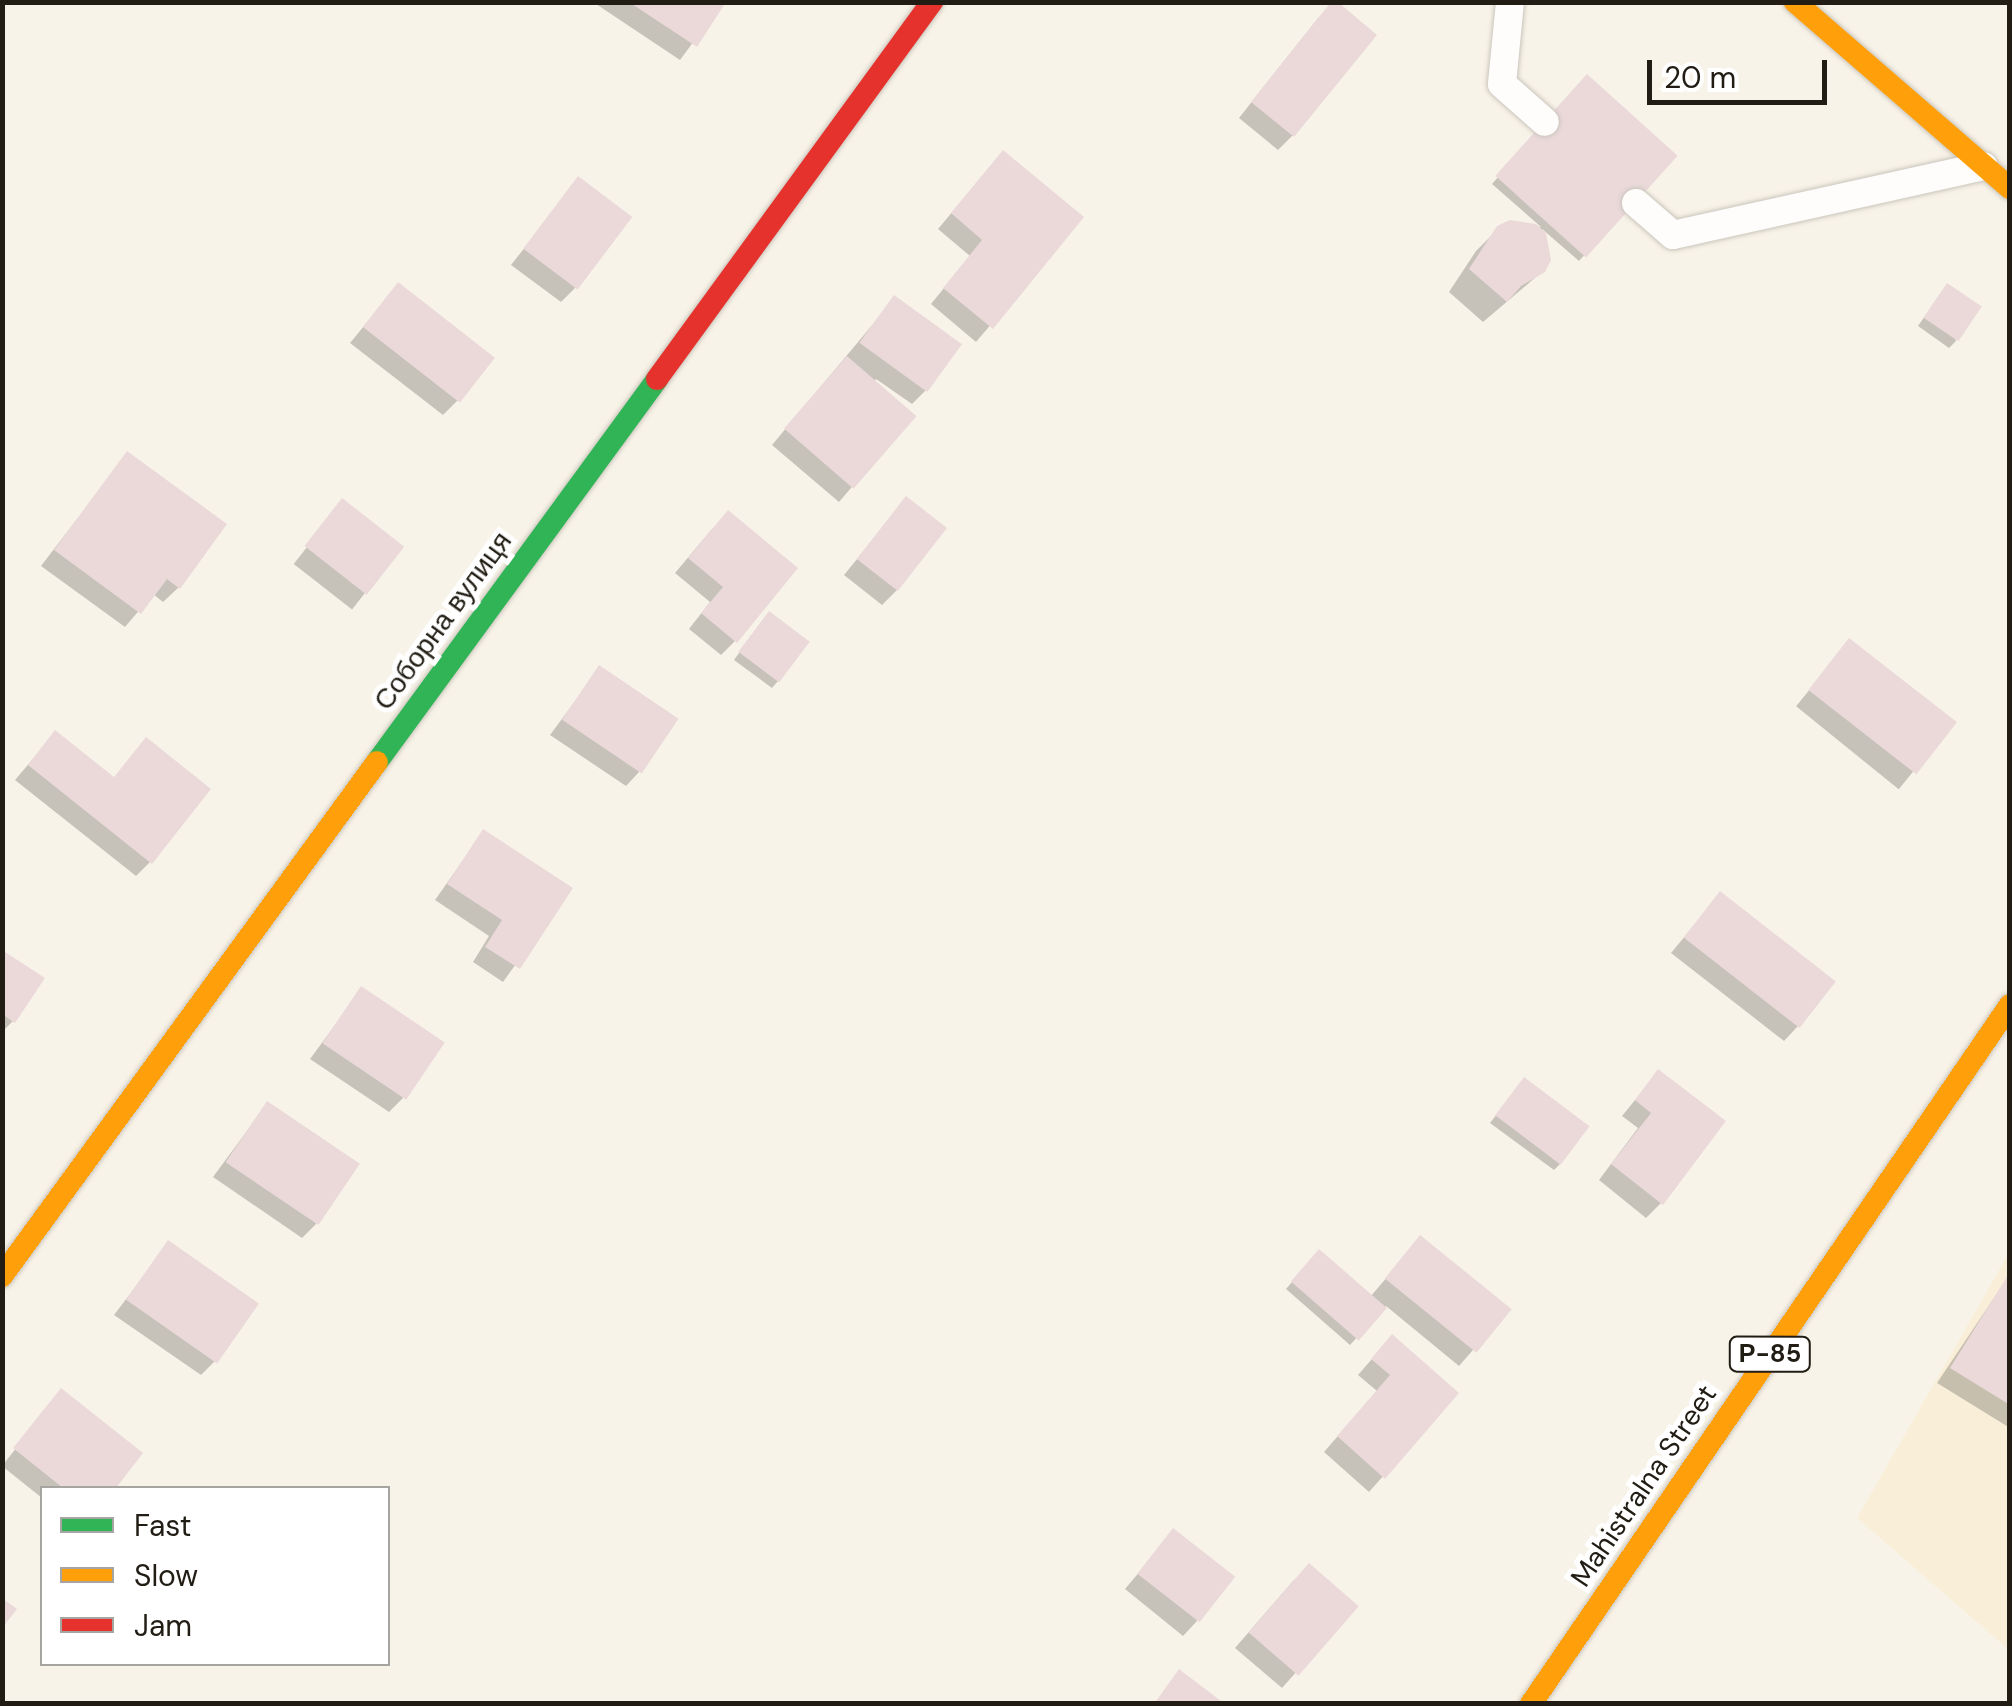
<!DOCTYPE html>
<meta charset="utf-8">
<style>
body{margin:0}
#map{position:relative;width:2012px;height:1706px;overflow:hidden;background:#f8f3e8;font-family:"DM Sans",sans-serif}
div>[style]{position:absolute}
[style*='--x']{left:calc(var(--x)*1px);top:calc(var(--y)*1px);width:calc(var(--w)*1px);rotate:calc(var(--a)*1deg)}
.built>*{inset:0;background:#f9efd9}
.shadow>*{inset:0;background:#0003;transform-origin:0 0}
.building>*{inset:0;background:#ebd9da;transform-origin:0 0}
.roads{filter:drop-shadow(0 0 2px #cac6bd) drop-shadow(0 0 2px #cac6bd)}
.lane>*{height:28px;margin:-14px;padding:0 14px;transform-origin:14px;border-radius:14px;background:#fefdfc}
.fast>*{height:22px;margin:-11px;padding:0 11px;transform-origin:11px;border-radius:11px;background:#30b455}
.slow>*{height:22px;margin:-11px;padding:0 11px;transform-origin:11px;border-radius:11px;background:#ff9f0a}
.jam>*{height:22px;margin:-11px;padding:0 11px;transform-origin:11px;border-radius:11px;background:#e5322d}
span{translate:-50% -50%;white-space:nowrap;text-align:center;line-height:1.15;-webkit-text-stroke:10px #fff;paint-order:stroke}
.shield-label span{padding:2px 8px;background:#fff;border:2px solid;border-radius:8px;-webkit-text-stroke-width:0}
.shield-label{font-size:25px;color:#211d14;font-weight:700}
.street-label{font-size:28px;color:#211d14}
.frame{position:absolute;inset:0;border:5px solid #211d14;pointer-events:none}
.legend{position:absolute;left:40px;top:1486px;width:350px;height:180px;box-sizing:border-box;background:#fff;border:2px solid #a6a5a1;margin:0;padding:12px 18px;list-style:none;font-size:30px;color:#211d14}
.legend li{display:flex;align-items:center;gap:20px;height:50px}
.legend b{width:50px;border:2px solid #a6a5a1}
.scale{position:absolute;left:1647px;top:60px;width:180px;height:45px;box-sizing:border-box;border:5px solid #211d14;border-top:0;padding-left:12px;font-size:30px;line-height:35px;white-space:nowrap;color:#211d14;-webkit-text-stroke:8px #fff;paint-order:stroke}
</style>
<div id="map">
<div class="built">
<div style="clip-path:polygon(2009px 1253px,2009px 1650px,1857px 1518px)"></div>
</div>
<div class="shadow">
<div style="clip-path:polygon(593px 2px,723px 2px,680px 60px)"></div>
<div style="clip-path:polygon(1319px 17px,1293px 135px,1278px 150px,1239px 118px)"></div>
<div style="clip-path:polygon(1580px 84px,1674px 155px,1579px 261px,1542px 229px,1548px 260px,1543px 271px,1483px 322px,1449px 292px,1476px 251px,1499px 228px,1510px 223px,1541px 227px,1492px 184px)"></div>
<div style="clip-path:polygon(989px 168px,1081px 218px,976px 342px,931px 304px,970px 256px,938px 229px)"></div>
<div style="clip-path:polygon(579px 179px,575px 288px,561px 302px,511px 265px)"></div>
<div style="clip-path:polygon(398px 285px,458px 400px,443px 415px,350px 343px)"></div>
<div style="clip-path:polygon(1941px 293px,1956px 341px,1949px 348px,1918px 326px)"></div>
<div style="clip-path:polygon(894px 299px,926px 390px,912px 404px,876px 379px,874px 382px,913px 416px,839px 502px,772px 445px)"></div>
<div style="clip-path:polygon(127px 454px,223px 524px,178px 588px,163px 602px,153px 594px,125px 627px,41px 566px)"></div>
<div style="clip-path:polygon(906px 499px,897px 590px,882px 605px,844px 575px)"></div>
<div style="left:343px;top:501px;width:74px;height:80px;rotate:38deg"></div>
<div style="clip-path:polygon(713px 528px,735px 641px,721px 655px,689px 629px,710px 602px,675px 573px)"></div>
<div style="clip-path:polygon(762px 621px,778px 681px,772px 688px,734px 660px)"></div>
<div style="left:1849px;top:641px;width:132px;height:84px;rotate:39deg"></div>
<div style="clip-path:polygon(599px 669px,640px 771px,626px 786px,550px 735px)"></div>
<div style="clip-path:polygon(55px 733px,150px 862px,136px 876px,15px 780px)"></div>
<div style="clip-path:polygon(483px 832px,570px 889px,503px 982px,473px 962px,489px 936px,435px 900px)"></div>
<div style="clip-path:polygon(1720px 894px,1798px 1026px,1784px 1041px,1671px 953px)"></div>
<div style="clip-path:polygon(2px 953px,13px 1021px,2px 1032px)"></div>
<div style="clip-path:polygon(361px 990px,403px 1098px,389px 1112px,310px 1059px)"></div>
<div style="clip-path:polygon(1658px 1072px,1661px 1203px,1646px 1218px,1599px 1180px,1638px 1128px,1622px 1116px)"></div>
<div style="clip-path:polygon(1518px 1087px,1561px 1163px,1554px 1170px,1490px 1123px)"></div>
<div style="clip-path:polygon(267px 1104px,316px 1224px,302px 1238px,213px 1177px)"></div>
<div style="clip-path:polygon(1420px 1239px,1508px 1310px,1459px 1366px,1386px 1306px,1350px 1345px,1286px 1289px,1312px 1259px,1370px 1297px)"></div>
<div style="clip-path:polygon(168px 1244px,216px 1360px,201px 1375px,114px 1315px)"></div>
<div style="clip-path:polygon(2010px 1274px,2010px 1428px,1937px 1383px)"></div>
<div style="clip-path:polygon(1378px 1352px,1456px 1394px,1369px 1492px,1324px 1452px,1377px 1391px,1358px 1375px)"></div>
<div style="clip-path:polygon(61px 1391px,140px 1454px,112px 1488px,42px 1488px,42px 1498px,2px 1466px)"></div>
<div style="clip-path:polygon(1173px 1532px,1197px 1621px,1183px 1636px,1125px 1589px)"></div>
<div style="clip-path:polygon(1294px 1580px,1355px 1606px,1282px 1688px,1235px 1648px)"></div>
</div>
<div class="building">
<div style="clip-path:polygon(629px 2px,726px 2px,697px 47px)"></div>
<div style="clip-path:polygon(1331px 2px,1338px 2px,1377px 35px,1294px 137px,1251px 102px)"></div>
<div style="left:1587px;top:74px;width:122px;height:137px;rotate:42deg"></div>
<div style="clip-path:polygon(1003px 150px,1084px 217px,993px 329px,943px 288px,982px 240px,951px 213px)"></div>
<div style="left:578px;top:176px;width:68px;height:91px;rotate:37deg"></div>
<div style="clip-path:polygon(1510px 220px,1536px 224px,1546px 233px,1551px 260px,1545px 272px,1521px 286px,1507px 302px,1469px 269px,1497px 226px)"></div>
<div style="left:398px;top:282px;width:123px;height:57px;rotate:38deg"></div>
<div style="left:1947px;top:283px;width:42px;height:42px;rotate:34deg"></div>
<div style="left:894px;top:295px;width:84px;height:59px;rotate:36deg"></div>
<div style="left:847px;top:356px;width:92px;height:96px;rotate:41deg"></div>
<div style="clip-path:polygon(127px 451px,227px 524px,180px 589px,167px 579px,141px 614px,54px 550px)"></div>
<div style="left:906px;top:496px;width:52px;height:80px;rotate:38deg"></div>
<div style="left:342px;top:498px;width:79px;height:61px;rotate:38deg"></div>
<div style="clip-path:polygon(728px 510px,798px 568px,737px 643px,701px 613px,723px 587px,688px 558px)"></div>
<div style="left:769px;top:611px;width:51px;height:51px;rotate:37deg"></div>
<div style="left:1849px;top:638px;width:137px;height:66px;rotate:38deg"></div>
<div style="left:599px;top:665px;width:96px;height:66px;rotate:34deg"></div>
<div style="clip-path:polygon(55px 730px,114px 777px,146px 737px,211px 789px,152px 864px,28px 765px)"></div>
<div style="clip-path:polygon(483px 829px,573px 888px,520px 969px,485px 947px,502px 920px,447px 884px)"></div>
<div style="left:1720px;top:891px;width:147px;height:59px;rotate:38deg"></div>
<div style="clip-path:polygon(2px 950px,45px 978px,15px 1023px,2px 1014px)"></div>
<div style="left:361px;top:986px;width:101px;height:69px;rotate:34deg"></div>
<div style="clip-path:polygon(1658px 1069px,1726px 1121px,1663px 1205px,1611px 1164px,1651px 1113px,1635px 1100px)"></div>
<div style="left:1524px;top:1077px;width:82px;height:48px;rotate:37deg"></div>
<div style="left:267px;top:1101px;width:112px;height:74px;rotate:34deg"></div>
<div style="left:1420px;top:1235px;width:118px;height:56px;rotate:39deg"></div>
<div style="left:168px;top:1240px;width:111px;height:73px;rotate:35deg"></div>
<div style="left:1319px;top:1249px;width:90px;height:43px;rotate:41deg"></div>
<div style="clip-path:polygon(2010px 1272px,2010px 1405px,1950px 1368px)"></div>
<div style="clip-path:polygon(1392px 1334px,1459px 1393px,1385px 1479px,1337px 1436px,1390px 1375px,1371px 1359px)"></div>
<div style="clip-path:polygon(61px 1388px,143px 1453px,116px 1488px,63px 1488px,13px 1448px)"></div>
<div style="left:1173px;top:1528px;width:79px;height:58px;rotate:38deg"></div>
<div style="left:1309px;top:1563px;width:66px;height:92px;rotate:41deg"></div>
<div style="clip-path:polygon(2px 1598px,17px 1609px,2px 1628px)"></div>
<div style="clip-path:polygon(1179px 1669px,1225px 1704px,1154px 1704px)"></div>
</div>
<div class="roads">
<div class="lane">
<div style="--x:1510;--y:2;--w:82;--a:95.6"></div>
<div style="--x:1502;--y:84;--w:57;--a:41.5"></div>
<div style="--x:1636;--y:203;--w:49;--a:40.9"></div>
<div style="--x:1673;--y:235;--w:318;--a:-12.5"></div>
</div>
<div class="fast">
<div style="--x:377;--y:762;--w:474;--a:-53.8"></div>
</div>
<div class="slow">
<div style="--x:1795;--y:2;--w:284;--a:40.9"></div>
<div style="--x:2;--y:1276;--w:636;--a:-53.89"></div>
<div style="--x:1531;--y:1704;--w:847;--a:-55.58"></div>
</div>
<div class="jam">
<div style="--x:657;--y:379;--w:467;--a:-53.9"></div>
</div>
</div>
<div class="shield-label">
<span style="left:1770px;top:1354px">Р-85</span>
</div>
<div class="street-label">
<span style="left:443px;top:621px;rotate:-54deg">Соборна вулиця</span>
<span style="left:1644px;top:1486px;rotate:-56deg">Mahistralna Street</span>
</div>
<div class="frame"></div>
<ul class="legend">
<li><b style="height:12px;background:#30b455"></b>Fast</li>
<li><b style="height:12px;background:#ff9f0a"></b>Slow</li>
<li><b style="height:12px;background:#e5322d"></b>Jam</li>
</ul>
<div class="scale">20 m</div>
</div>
